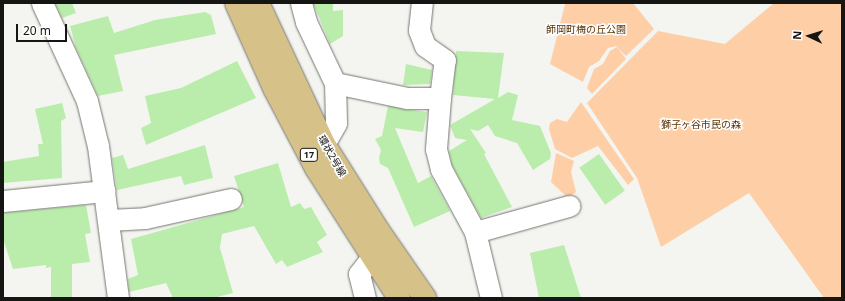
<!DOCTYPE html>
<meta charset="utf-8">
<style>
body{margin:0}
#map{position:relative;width:845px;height:301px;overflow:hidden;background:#f4f5f0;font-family:"Noto Sans","Noto Sans JP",sans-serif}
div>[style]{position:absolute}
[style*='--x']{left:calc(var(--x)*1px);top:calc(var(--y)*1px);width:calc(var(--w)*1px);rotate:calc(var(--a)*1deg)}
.green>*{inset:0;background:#fecea6}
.building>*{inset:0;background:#baedab;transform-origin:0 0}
.roads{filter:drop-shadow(0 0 1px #747570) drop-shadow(0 0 1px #747570)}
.minor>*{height:21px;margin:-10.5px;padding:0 10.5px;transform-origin:10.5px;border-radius:10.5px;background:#fff}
.major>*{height:22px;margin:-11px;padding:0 11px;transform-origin:11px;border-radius:11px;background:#d6c189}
span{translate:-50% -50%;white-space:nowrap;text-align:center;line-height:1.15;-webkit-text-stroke:3px #fff;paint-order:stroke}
.shield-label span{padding:1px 3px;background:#fff;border:1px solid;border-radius:3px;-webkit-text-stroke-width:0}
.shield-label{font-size:9px;color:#151513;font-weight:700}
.park-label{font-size:10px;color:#562f00}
.street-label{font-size:10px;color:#151513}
.frame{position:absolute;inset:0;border:4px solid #151513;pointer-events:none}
.north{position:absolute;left:789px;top:16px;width:40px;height:40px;-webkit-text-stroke:3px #fff;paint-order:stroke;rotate:274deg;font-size:11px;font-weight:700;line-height:16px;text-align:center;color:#151513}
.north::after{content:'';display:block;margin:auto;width:14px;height:18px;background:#151513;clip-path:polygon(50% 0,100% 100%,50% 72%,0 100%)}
.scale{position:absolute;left:16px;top:24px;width:51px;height:18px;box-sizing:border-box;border:2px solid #151513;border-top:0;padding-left:5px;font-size:12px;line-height:14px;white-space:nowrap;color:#151513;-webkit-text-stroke:3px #fff;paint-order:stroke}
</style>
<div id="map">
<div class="green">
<div style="clip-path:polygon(557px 3px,633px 3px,654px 29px,626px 56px,616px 46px,608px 48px,599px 61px,589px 67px,583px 82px,550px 64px,565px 4px)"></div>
<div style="clip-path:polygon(774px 3px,842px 3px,842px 298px,824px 298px,749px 193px,661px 247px,637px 178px,587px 103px,658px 31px,725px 44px)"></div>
<div style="clip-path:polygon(617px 47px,626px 59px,592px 94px,587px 88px,594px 69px,603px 64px,610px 51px)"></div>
<div style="clip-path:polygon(581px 102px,634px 179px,628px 185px,598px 146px,572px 158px,555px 149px,549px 129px,550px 123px,557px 119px,567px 122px)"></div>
<div style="clip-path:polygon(556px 153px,574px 161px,571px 172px,576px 192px,568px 198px,551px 182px)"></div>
</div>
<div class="building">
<div style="clip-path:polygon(55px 3px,72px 3px,76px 13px,62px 18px)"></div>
<div style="clip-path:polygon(313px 3px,333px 3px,333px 11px,343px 10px,343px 36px,330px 44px)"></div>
<div style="clip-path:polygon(205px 12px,211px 15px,216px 34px,114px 55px,123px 91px,98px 96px,76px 48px,70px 26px,108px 16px,114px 33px,155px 20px)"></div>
<div style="clip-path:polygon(456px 51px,504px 53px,498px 98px,508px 92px,518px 95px,512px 120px,540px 126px,551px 153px,550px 159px,533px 170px,517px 143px,495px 136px,488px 125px,478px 131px,470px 129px,486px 153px,484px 154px,512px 207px,481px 218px,452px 165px,449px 151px,467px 140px,455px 138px,450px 125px,495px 99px,453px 95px)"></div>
<div style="clip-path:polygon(237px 61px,256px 98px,146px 145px,141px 128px,151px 123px,145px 96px,181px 88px)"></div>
<div style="clip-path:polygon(406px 64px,432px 70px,430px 84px,403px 85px)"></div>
<div style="clip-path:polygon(62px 103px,66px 118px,61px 121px,62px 178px,3px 183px,3px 162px,39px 156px,38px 144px,43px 144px,35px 109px)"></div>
<div style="clip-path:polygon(388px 106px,427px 112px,423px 132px,395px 128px,418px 183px,431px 176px,450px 211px,414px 227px,388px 168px,380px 164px,379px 158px,381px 150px,375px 139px,382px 136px)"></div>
<div style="clip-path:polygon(205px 145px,213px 178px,184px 185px,181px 176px,117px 190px,112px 158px,123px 155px,128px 169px)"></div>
<div style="left:599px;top:154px;width:45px;height:24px;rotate:55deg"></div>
<div style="clip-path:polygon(278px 163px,291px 207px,300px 203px,304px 209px,311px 207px,327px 235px,317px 242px,323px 252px,287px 267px,282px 260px,276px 264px,254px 226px,222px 234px,220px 248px,233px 293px,213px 298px,173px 298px,166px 283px,129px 292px,128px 279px,138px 275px,131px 239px,244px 207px,234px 176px)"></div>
<div style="clip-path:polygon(86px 205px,91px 233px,85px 234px,90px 262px,72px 264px,72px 298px,51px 298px,51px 267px,46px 268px,46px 265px,13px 269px,3px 239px,3px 213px)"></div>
<div style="clip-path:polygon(564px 245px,581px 298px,539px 298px,530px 253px)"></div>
</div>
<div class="roads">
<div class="minor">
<div style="--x:42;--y:3;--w:108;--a:65.3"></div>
<div style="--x:87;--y:101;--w:46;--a:76.3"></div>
<div style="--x:98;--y:146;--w:153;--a:82.5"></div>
<div style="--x:301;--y:3;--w:20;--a:75"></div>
<div style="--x:306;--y:22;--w:68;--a:64.6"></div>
<div style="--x:440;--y:98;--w:51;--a:94.5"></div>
<div style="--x:436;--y:149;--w:21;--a:76"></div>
<div style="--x:441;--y:169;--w:72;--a:61.6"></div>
<div style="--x:475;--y:232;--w:68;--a:76.4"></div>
<div style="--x:324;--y:144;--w:24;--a:-60"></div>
<div style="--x:336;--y:123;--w:40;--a:-91.4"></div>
<div style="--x:335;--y:83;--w:74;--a:11.8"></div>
<div style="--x:407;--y:98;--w:33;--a:0"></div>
<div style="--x:440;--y:98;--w:38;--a:-83"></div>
<div style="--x:445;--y:60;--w:24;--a:-145"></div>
<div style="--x:425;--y:46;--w:17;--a:-111"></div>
<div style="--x:419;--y:30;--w:27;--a:-84"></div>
<div style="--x:3;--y:201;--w:102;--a:-5.6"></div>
<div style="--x:109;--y:220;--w:36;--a:-3"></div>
<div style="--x:145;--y:218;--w:88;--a:-12.5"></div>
<div style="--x:475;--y:232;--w:98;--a:-15.5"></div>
<div style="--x:365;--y:298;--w:25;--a:-104"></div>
<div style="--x:359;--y:274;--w:20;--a:-53"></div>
<div style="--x:371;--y:258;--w:18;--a:-77"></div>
</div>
<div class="major">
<div style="--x:236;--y:3;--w:95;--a:65.9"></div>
<div style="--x:275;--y:90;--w:88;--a:62.3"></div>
<div style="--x:316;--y:168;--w:154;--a:57.4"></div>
<div style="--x:258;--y:3;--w:156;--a:64.9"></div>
<div style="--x:324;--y:144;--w:102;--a:57.9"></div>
<div style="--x:378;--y:230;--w:83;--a:55.3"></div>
</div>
</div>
<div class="shield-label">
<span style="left:309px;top:155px">17</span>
</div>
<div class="park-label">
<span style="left:586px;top:30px">師岡町梅の丘公園</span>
<span style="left:701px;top:125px">獅子ヶ谷市民の森</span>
</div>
<div class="street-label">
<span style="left:332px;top:156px;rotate:60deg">環状2号線</span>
</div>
<div class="frame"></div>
<div class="north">N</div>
<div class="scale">20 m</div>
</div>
